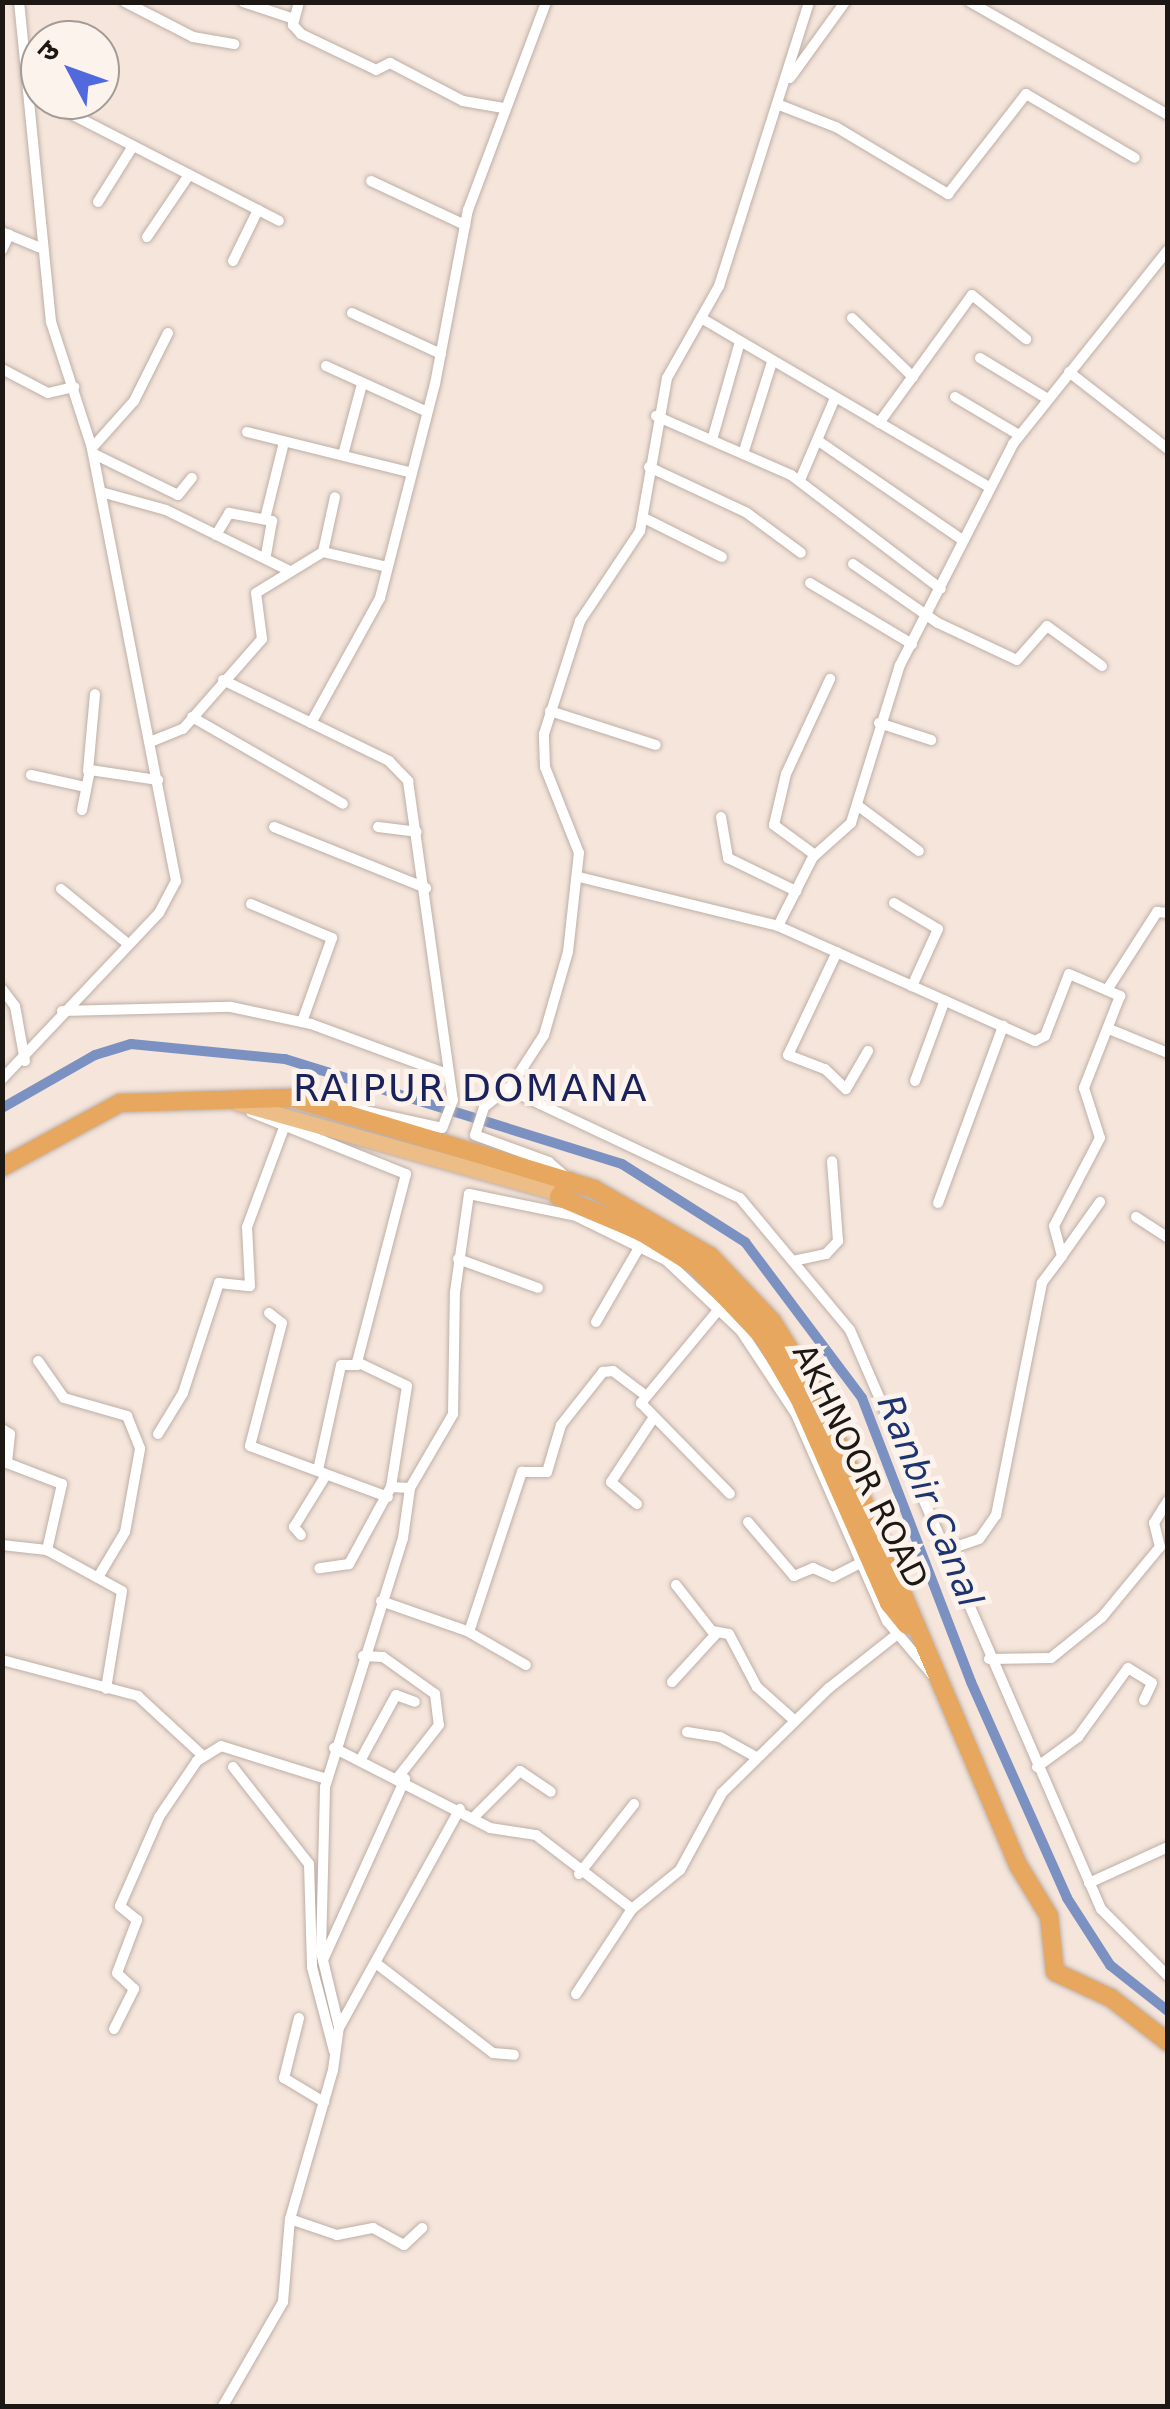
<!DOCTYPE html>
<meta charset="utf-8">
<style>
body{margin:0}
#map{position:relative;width:1170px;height:2409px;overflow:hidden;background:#f5e5db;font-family:"DejaVu Sans","Noto Sans Devanagari",sans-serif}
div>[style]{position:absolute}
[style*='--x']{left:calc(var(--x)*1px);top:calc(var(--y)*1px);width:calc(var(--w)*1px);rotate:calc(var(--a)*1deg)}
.canal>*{height:10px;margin:-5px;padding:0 5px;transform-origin:5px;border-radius:5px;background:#7a91c1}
.roads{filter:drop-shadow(0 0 2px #beafa6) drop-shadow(0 0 2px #beafa6)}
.minor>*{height:10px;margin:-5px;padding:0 5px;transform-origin:5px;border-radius:5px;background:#fff}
.primary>*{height:15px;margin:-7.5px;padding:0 7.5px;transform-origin:7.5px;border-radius:7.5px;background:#edbd87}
.trunk>*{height:18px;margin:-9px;padding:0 9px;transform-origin:9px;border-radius:9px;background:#e7a75f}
span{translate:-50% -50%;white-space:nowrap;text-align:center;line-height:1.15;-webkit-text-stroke:10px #fdf3ed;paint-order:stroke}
.street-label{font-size:32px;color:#1d1814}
.water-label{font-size:35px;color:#1c346f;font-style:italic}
.quarter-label{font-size:38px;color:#19225a;letter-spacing:2.5px}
.frame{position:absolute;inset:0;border:5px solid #1d1814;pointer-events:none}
.north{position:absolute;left:20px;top:20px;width:100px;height:100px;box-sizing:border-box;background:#fdf3ed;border:2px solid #a39b96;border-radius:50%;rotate:311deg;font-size:28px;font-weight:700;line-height:40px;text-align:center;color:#1d1814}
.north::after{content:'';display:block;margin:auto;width:35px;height:45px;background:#5268dd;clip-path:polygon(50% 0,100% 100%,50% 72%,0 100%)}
</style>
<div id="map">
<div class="canal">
<div style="--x:2;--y:1108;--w:107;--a:-29.7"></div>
<div style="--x:95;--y:1055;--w:38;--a:-17"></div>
<div style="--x:131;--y:1044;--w:155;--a:5.6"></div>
<div style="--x:285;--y:1059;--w:353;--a:17.3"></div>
<div style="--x:622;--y:1164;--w:146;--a:32.4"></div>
<div style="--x:745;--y:1242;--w:195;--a:53.1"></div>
<div style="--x:862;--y:1398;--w:304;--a:69"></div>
<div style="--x:971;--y:1682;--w:236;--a:66"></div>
<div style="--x:1067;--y:1898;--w:80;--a:57.3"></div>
<div style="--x:1110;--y:1965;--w:74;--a:38.4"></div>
</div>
<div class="roads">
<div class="minor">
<div style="--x:125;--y:2;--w:76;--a:27.2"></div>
<div style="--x:193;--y:37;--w:42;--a:9.7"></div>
<div style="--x:243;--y:2;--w:54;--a:18.4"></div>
<div style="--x:299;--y:2;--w:24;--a:105"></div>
<div style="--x:293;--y:25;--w:12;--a:48"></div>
<div style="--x:301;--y:34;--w:83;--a:25.6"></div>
<div style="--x:376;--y:70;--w:16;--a:-27"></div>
<div style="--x:390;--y:63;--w:82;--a:27.5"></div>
<div style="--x:463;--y:101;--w:41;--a:9.9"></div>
<div style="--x:970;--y:2;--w:228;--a:29.7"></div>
<div style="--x:790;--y:78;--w:94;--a:-54.1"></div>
<div style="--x:44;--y:100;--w:264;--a:27.2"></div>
<div style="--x:782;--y:106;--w:58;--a:21.3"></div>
<div style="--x:836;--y:127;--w:131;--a:30.9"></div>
<div style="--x:948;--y:194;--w:127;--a:-52"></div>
<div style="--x:1026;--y:94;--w:126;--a:30.4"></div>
<div style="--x:371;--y:181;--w:104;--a:25.1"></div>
<div style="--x:98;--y:202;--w:66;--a:-58"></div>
<div style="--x:2;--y:232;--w:44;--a:22.5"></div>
<div style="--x:147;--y:237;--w:75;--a:-55.9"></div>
<div style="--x:2;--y:250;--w:17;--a:-65"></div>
<div style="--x:233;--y:261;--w:57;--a:-63.9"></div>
<div style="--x:352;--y:313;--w:98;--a:24.7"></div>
<div style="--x:701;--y:318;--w:334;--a:30.4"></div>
<div style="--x:852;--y:318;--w:85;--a:44"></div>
<div style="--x:980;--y:358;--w:77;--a:31.2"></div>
<div style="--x:326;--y:366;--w:109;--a:24.4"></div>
<div style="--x:2;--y:369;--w:52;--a:27.6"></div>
<div style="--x:48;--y:393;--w:27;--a:-13"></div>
<div style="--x:1069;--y:372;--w:125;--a:37.9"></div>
<div style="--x:955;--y:397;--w:74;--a:30.7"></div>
<div style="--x:656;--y:416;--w:147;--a:23.6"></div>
<div style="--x:791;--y:475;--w:188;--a:37.2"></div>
<div style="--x:879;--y:423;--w:158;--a:-54"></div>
<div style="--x:972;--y:295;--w:70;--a:39.2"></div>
<div style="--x:247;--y:432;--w:167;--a:13.9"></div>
<div style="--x:712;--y:440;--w:102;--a:-74.1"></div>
<div style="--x:817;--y:440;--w:175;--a:34.5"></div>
<div style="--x:92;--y:448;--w:63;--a:-48.2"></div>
<div style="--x:134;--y:401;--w:76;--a:-63.4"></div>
<div style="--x:94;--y:454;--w:93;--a:26"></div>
<div style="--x:178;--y:495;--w:22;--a:-51"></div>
<div style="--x:743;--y:454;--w:96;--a:-72.5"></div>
<div style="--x:343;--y:455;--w:73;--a:-75"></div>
<div style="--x:649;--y:467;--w:108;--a:25.1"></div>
<div style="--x:747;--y:513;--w:67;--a:36.5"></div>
<div style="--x:800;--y:480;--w:89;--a:-66.9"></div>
<div style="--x:101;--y:492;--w:67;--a:15.5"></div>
<div style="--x:166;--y:510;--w:138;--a:26.2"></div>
<div style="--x:644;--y:518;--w:87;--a:26.6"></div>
<div style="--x:265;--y:519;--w:79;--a:-76.1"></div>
<div style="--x:216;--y:535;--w:26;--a:-59"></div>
<div style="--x:229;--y:513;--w:44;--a:10.5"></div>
<div style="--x:272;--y:521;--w:34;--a:100"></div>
<div style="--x:323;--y:552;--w:56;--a:-77.7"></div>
<div style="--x:853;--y:564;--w:103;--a:34.8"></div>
<div style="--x:938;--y:623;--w:87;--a:25.1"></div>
<div style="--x:1017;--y:660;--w:45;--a:-48.6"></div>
<div style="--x:1047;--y:626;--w:68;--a:36"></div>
<div style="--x:810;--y:583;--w:119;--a:30.9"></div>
<div style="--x:223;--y:680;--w:185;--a:26"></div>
<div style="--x:389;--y:761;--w:28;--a:46"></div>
<div style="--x:408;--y:781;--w:322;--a:82"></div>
<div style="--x:453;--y:1100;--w:30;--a:111"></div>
<div style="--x:442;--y:1128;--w:116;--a:-167.5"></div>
<div style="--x:550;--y:711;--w:111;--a:17.8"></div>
<div style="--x:192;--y:717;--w:174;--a:29.9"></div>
<div style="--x:311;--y:723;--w:143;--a:-61.1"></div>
<div style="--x:380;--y:598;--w:221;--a:-75.6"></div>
<div style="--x:435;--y:384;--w:177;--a:-79.3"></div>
<div style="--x:468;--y:210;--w:222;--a:-69.4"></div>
<div style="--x:879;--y:723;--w:55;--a:18.1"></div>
<div style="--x:150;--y:742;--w:35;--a:-22"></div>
<div style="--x:183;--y:729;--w:120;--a:-48.7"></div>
<div style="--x:262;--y:639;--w:46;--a:-97.4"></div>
<div style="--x:256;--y:593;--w:79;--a:-31.5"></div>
<div style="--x:323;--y:552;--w:66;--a:13.2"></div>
<div style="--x:88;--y:771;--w:77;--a:-84.8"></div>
<div style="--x:31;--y:775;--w:55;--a:12.5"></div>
<div style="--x:857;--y:805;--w:77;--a:36.6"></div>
<div style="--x:82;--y:810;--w:41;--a:-78.7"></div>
<div style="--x:90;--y:770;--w:69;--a:8.4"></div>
<div style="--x:721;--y:817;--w:42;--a:80.3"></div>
<div style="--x:728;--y:858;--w:76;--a:25.9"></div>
<div style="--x:274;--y:827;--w:164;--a:21.9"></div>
<div style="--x:378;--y:827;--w:39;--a:7"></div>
<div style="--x:815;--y:855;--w:51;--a:-143.8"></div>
<div style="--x:774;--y:825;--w:52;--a:-76.8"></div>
<div style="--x:786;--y:774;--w:105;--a:-65.1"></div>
<div style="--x:579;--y:877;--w:205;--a:13.8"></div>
<div style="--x:778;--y:926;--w:77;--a:-63.1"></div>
<div style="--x:813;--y:857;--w:51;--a:-41.8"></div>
<div style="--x:851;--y:823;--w:165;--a:-72.8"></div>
<div style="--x:900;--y:665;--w:248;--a:-62.9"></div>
<div style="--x:1013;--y:444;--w:248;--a:-51.4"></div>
<div style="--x:61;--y:889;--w:85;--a:39.3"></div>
<div style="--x:894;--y:903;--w:51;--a:30.6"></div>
<div style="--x:938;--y:929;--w:63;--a:114.5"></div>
<div style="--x:251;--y:904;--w:88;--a:22.8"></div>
<div style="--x:332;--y:938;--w:89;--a:109.7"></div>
<div style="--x:778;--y:926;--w:282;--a:24.1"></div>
<div style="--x:1035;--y:1041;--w:11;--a:-27"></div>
<div style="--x:1045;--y:1036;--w:66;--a:-68.8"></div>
<div style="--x:1069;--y:974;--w:56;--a:23.3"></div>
<div style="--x:1120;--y:996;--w:99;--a:111.4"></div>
<div style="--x:1084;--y:1088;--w:52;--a:72.3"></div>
<div style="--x:1100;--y:1138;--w:99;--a:117.6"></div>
<div style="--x:1054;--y:1226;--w:31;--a:75"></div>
<div style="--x:1062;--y:1256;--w:34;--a:127"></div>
<div style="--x:1042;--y:1283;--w:237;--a:101.2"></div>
<div style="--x:996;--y:1515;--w:29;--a:125"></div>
<div style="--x:979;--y:1539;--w:36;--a:161"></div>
<div style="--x:837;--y:952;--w:114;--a:115.4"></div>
<div style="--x:788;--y:1055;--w:40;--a:21"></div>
<div style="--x:825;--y:1069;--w:29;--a:44"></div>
<div style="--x:846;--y:1089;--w:44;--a:-59.9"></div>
<div style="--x:2;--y:989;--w:21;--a:53"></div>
<div style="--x:15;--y:1006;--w:56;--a:79.7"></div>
<div style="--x:1107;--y:990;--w:93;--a:-57.3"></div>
<div style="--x:1157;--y:912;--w:11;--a:5"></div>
<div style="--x:62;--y:1011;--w:169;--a:-1.4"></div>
<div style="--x:231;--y:1007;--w:82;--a:12"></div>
<div style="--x:311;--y:1024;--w:142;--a:20.2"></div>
<div style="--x:1109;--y:1029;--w:64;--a:22.1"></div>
<div style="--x:2;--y:1079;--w:228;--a:-46.6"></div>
<div style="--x:159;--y:913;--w:36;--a:-62"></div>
<div style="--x:176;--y:881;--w:441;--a:-101"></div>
<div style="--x:92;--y:448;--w:133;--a:-108"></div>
<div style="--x:51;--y:322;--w:322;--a:-95.7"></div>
<div style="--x:915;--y:1081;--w:86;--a:-69.7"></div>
<div style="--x:508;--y:1089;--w:256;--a:25.2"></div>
<div style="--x:740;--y:1198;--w:172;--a:50.2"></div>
<div style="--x:850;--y:1330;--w:631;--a:66.56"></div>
<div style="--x:1101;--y:1909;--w:95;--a:45"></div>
<div style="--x:251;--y:1112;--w:167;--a:21.8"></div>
<div style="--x:406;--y:1174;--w:194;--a:104.6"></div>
<div style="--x:357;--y:1362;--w:55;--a:25.6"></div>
<div style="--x:407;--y:1386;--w:102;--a:99"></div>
<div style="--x:391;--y:1487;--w:88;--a:118.6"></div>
<div style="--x:349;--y:1564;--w:30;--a:172"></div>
<div style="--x:566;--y:1177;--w:23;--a:-139"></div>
<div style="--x:549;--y:1162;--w:79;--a:-160"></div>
<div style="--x:475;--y:1135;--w:29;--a:-72"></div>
<div style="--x:484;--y:1107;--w:34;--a:-38"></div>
<div style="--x:511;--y:1086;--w:61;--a:-57.1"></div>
<div style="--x:544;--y:1035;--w:86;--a:-73.9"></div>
<div style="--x:568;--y:952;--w:100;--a:-83.7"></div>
<div style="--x:579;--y:853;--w:92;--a:-111.6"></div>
<div style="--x:545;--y:767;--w:33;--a:-92"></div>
<div style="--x:544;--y:734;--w:119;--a:-72.3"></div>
<div style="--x:580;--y:621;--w:108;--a:-56.3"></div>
<div style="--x:640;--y:531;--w:155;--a:-80"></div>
<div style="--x:667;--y:378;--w:106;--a:-60.5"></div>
<div style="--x:719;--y:286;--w:298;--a:-72.4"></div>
<div style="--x:938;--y:1203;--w:189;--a:-69.8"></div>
<div style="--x:1136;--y:1217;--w:38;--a:33"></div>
<div style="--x:1063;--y:1254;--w:64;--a:-54.6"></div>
<div style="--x:458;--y:1259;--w:85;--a:19.9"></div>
<div style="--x:793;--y:1261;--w:34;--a:-12"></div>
<div style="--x:826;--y:1254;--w:18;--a:-47"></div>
<div style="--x:838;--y:1241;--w:80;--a:-94.3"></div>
<div style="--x:720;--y:1308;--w:124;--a:129.7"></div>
<div style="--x:641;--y:1403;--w:127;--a:45.6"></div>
<div style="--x:269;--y:1313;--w:16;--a:38"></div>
<div style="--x:282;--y:1323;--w:127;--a:104.6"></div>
<div style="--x:250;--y:1446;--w:147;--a:20.3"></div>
<div style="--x:596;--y:1322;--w:88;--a:-59.9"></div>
<div style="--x:38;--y:1361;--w:45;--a:54.9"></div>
<div style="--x:64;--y:1398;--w:66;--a:15.9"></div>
<div style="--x:127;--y:1416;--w:35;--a:68"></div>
<div style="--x:140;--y:1449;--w:84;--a:100.2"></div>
<div style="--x:125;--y:1532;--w:49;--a:120.8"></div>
<div style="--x:2;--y:1429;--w:9;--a:32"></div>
<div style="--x:10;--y:1434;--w:29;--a:96"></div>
<div style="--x:7;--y:1463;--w:59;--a:20.9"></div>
<div style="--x:62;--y:1484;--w:68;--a:102.8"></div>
<div style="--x:158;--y:1434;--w:48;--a:-58.6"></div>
<div style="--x:183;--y:1393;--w:116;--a:-71.9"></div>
<div style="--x:219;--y:1283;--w:31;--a:6"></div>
<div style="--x:250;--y:1286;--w:59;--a:-92.9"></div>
<div style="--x:247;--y:1227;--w:103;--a:-69.6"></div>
<div style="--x:318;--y:1470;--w:107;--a:-77.6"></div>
<div style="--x:341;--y:1365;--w:17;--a:0"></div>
<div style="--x:391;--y:1487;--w:19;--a:3"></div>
<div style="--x:410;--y:1488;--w:86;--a:-59.8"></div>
<div style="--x:453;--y:1414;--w:122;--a:-89.1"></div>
<div style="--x:455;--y:1292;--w:99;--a:-81.9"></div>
<div style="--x:469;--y:1194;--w:109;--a:11.6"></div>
<div style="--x:576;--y:1216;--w:100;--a:26.1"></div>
<div style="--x:666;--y:1260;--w:103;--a:43.4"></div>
<div style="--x:741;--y:1331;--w:100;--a:56.5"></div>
<div style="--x:796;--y:1414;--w:226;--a:66.3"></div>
<div style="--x:887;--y:1621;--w:75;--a:49.9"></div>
<div style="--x:637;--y:1504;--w:34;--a:-140"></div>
<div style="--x:611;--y:1482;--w:78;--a:-56.5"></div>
<div style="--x:748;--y:1522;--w:71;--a:49.6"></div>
<div style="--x:794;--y:1576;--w:21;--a:-23"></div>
<div style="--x:813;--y:1568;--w:22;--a:24"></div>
<div style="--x:833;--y:1577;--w:30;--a:-27"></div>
<div style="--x:301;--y:1535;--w:11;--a:-131"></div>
<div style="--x:294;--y:1527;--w:61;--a:-58.4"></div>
<div style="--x:2;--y:1545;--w:45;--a:6.3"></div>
<div style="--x:47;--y:1550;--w:85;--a:28.7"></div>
<div style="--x:122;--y:1591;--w:99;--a:99.3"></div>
<div style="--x:676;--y:1585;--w:58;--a:52"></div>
<div style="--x:712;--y:1631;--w:17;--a:10"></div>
<div style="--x:729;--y:1634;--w:60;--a:62.2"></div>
<div style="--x:757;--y:1687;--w:51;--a:41.8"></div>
<div style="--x:381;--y:1601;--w:91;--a:19.2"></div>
<div style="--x:467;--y:1631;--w:68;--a:30"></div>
<div style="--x:469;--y:1632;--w:169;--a:-71.7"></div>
<div style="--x:522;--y:1472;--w:25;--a:0"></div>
<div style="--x:547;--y:1472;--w:49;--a:-73.4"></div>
<div style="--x:561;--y:1425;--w:68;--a:-51.6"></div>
<div style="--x:603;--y:1372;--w:10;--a:-6"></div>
<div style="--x:613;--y:1371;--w:40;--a:37"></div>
<div style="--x:363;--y:1656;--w:20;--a:3"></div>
<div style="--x:383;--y:1657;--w:64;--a:35.4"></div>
<div style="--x:435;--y:1694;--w:31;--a:83"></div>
<div style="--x:439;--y:1725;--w:65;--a:128.1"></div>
<div style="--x:989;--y:1659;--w:62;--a:-0.9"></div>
<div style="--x:1051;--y:1658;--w:65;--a:-38.8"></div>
<div style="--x:1102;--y:1617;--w:91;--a:-50.4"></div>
<div style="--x:1160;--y:1547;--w:25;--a:-104"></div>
<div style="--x:1154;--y:1523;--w:26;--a:-58"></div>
<div style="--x:2;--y:1660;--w:141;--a:14.8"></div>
<div style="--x:138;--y:1696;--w:87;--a:42.7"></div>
<div style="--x:672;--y:1682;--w:65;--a:-47.5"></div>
<div style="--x:687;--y:1732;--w:33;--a:9"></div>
<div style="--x:720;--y:1737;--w:43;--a:28.9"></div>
<div style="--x:334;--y:1748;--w:175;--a:27.1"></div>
<div style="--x:490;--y:1828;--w:47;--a:8.7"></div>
<div style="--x:536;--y:1835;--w:121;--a:37.6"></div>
<div style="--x:361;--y:1759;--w:73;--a:-61.3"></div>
<div style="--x:396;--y:1695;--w:20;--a:20"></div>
<div style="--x:233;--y:1767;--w:123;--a:51.9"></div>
<div style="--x:309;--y:1864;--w:103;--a:88.3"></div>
<div style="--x:312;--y:1967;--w:87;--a:75.3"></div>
<div style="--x:1037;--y:1767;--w:51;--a:-36.2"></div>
<div style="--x:1078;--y:1737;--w:85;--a:-54.1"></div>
<div style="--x:1128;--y:1668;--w:28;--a:32"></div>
<div style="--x:1152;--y:1683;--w:19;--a:115"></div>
<div style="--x:474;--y:1817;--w:65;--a:-45"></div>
<div style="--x:520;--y:1771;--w:37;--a:34"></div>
<div style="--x:579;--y:1874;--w:89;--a:-51.8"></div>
<div style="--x:1089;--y:1883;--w:87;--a:-24.5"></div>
<div style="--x:323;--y:1960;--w:199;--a:-65.6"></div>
<div style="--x:377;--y:1964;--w:146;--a:37.5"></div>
<div style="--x:493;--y:2053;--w:21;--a:5"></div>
<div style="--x:576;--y:1994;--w:102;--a:-56.6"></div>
<div style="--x:632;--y:1909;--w:62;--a:-39.1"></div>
<div style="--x:680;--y:1870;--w:88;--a:-61.4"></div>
<div style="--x:722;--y:1793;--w:150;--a:-44.5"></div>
<div style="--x:829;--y:1688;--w:85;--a:-38.3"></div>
<div style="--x:299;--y:2018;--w:62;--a:104"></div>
<div style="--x:284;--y:2078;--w:47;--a:31"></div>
<div style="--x:340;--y:2026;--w:248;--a:-61.1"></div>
<div style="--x:114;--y:2029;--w:45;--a:-63.4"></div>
<div style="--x:134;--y:1989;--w:23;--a:-137"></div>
<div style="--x:117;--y:1973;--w:57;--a:-69.3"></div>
<div style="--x:137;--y:1920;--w:22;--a:-141"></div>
<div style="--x:120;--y:1906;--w:97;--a:-66.3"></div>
<div style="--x:159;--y:1817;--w:68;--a:-55.8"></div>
<div style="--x:197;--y:1761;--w:28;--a:-32"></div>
<div style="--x:221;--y:1746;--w:110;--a:17.4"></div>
<div style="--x:290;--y:2219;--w:50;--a:18.8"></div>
<div style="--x:337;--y:2235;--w:37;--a:-11"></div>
<div style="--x:373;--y:2228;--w:35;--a:29"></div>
<div style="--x:404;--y:2245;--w:25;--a:-43"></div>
<div style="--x:223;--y:2406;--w:120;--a:-60"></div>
<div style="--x:283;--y:2302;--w:83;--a:-85.2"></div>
<div style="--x:290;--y:2219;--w:155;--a:-73.9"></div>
<div style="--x:333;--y:2070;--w:43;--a:-82.1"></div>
<div style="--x:339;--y:2027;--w:77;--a:-103.5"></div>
<div style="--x:321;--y:1952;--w:165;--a:-88.6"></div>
<div style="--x:325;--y:1787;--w:261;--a:-72.6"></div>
<div style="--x:403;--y:1538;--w:50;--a:-82"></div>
</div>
<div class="primary">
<div style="--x:238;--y:1103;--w:336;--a:15.7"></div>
</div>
<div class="trunk">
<div style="--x:2;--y:1167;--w:134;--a:-28.5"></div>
<div style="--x:120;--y:1103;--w:173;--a:-1.7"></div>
<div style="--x:293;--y:1098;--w:314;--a:16.8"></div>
<div style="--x:594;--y:1189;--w:134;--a:30"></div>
<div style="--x:710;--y:1256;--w:90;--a:46.4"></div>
<div style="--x:772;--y:1321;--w:89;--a:58.3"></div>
<div style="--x:819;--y:1397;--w:509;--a:66.96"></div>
<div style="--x:1018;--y:1865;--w:60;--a:58.7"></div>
<div style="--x:1049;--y:1916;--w:56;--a:83.9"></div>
<div style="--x:1055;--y:1972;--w:62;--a:24.9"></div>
<div style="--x:1111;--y:1998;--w:72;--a:37.7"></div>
<div style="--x:570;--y:1181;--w:19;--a:125"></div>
<div style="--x:559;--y:1197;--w:88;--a:22.8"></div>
<div style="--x:640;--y:1231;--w:66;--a:32"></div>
<div style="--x:696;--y:1266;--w:99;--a:46.6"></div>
<div style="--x:764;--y:1338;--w:72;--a:59.9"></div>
<div style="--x:800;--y:1400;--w:222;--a:66.3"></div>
<div style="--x:889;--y:1603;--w:28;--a:51"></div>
</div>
</div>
<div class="street-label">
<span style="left:860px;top:1466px;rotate:64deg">AKHNOOR ROAD</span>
</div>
<div class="water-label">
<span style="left:930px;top:1501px;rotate:68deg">Ranbir Canal</span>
</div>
<div class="quarter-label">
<span style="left:471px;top:1089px">RAIPUR DOMANA</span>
</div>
<div class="frame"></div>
<div class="north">उ</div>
</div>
